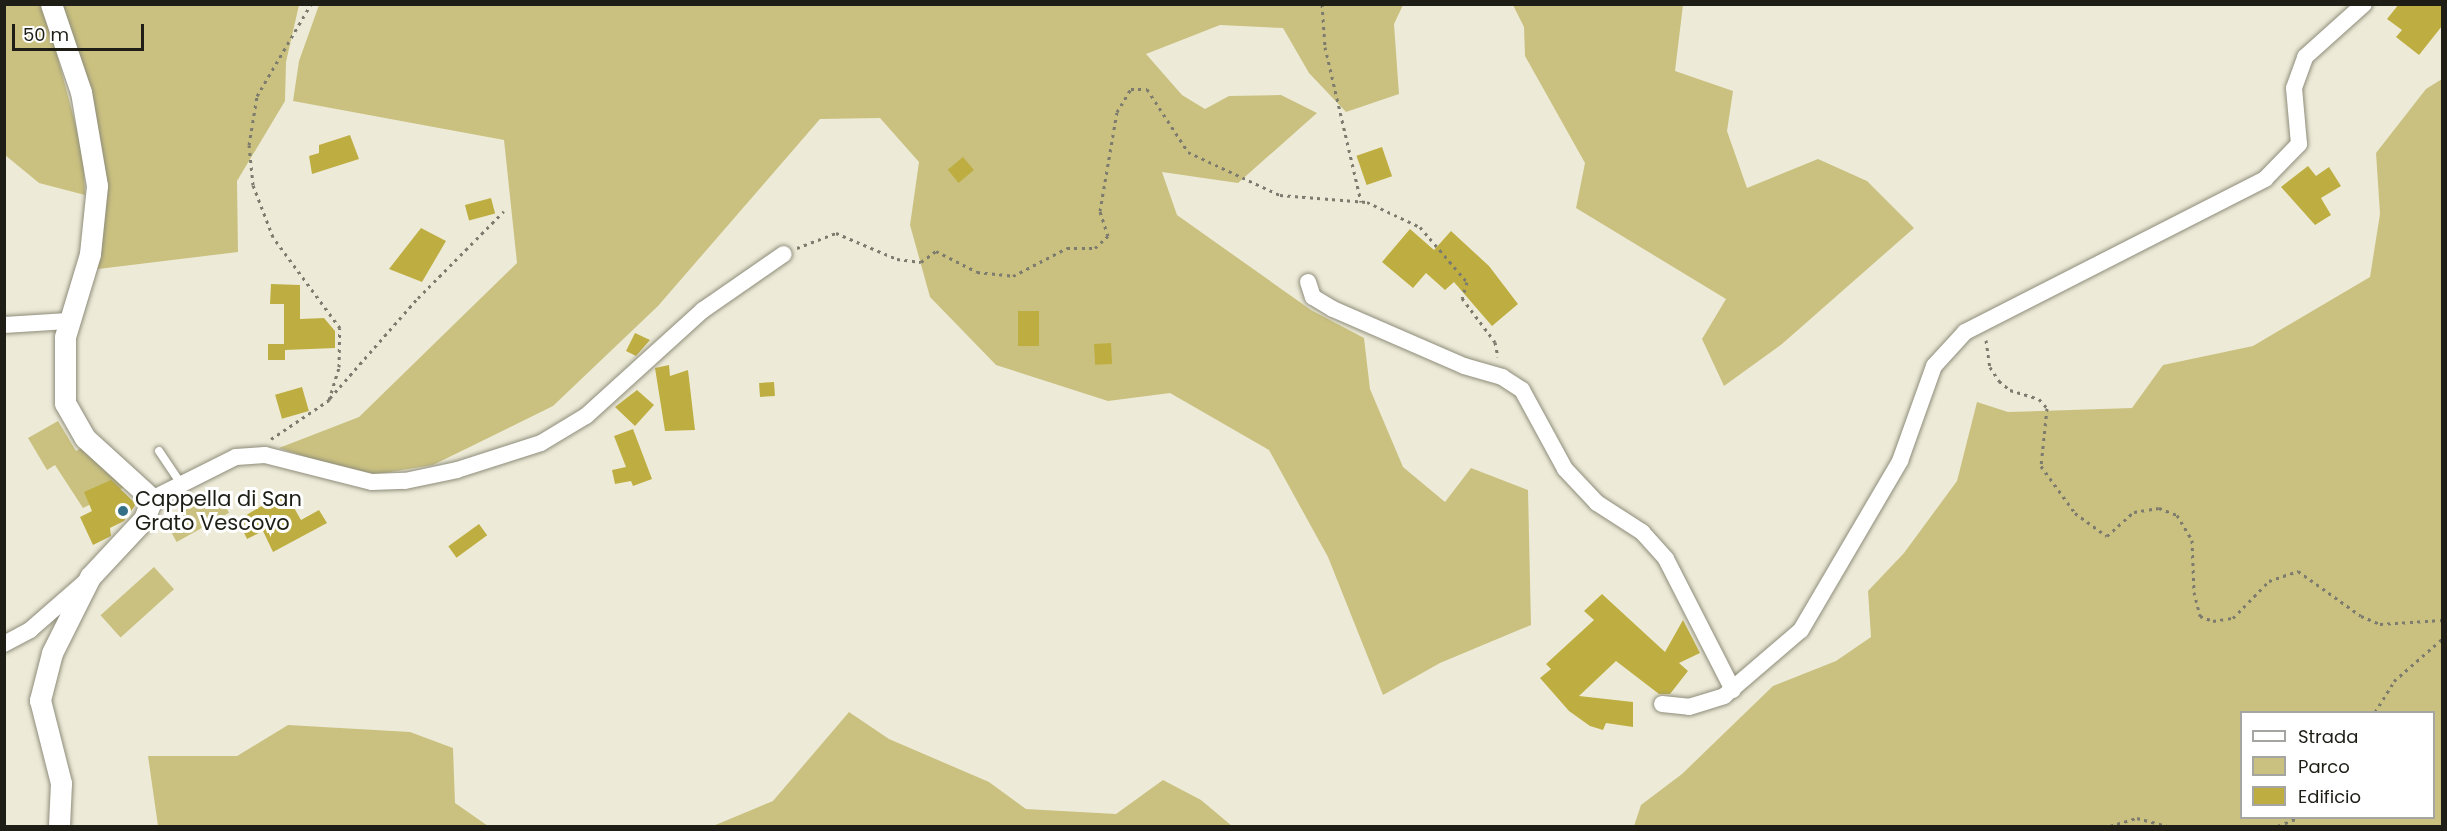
<!DOCTYPE html>
<style>
body{margin:0}
#map{position:relative;width:2447px;height:831px;overflow:hidden;background:#edebd8;font-family:Poppins,sans-serif}
div>[style]{position:absolute}
[style*='--x']{left:calc(var(--x)*1px);top:calc(var(--y)*1px);width:calc(var(--w)*1px);rotate:calc(var(--a)*1deg)}
.green>*{inset:0;background:#cac180;transform-origin:0 0}
.building>*{inset:0;background:#beae42;transform-origin:0 0}
.path>*{height:3px;margin-top:-1.5px;transform-origin:0;background:repeating-linear-gradient(90deg,#7c7b6e 0 3px,transparent 0 7.5px)}
.roads{filter:drop-shadow(0 0 2px #8e8c7a) drop-shadow(0 0 2px #8e8c7a)}
.service>*{height:8px;margin:-4px;padding:0 4px;transform-origin:4px;border-radius:4px;background:#fff}
.minor>*{height:16px;margin:-8px;padding:0 8px;transform-origin:8px;border-radius:8px;background:#fff}
.tertiary>*{height:21px;margin:-10.5px;padding:0 10.5px;transform-origin:10.5px;border-radius:10.5px;background:#fff}
.dots>*{width:16px;height:16px;translate:-50% -50%;box-sizing:border-box;border:3px solid #fff;border-radius:50%}
span{translate:-50% -50%;white-space:nowrap;text-align:center;line-height:1.15;-webkit-text-stroke:6px #fff;paint-order:stroke}
.poi-label{font-size:21px;color:#1e1e17}
.left{translate:0 -50%;text-align:left}
.frame{position:absolute;inset:0;border:6px solid #1e1e17;pointer-events:none}
.legend{position:absolute;left:2240px;top:711px;width:195px;height:108px;box-sizing:border-box;background:#fff;border:2px solid #a5a5a2;margin:0;padding:8px 10px;list-style:none;font-size:18px;color:#1e1e17}
.legend li{display:flex;align-items:center;gap:12px;height:30px}
.legend b{width:30px;border:2px solid #a5a5a2}
.scale{position:absolute;left:12px;top:24px;width:132px;height:27px;box-sizing:border-box;border:3px solid #1e1e17;border-top:0;padding-left:8px;font-size:18px;line-height:21px;white-space:nowrap;color:#1e1e17;-webkit-text-stroke:4px #fff;paint-order:stroke}
</style>
<div id="map">
<div class="green">
<div style="clip-path:polygon(4px 5px,41px 5px,47px 17px,83px 153px,85px 195px,39px 183px,5px 155px)"></div>
<div style="clip-path:polygon(58px 5px,299px 5px,286px 62px,285px 101px,237px 181px,238px 252px,90px 270px,105px 215px,102px 179px)"></div>
<div style="clip-path:polygon(319px 5px,1403px 5px,1394px 24px,1399px 94px,1346px 112px,1309px 73px,1283px 28px,1220px 25px,1146px 54px,1182px 95px,1205px 109px,1229px 96px,1281px 95px,1317px 113px,1238px 183px,1162px 172px,1177px 215px,1311px 310px,1364px 338px,1370px 389px,1403px 467px,1445px 502px,1471px 468px,1528px 490px,1531px 625px,1440px 663px,1383px 695px,1328px 557px,1269px 450px,1170px 393px,1108px 401px,996px 365px,930px 297px,910px 225px,919px 162px,880px 118px,820px 119px,658px 306px,553px 406px,433px 465px,365px 476px,279px 448px,359px 417px,517px 263px,504px 140px,293px 101px,299px 61px)"></div>
<div style="clip-path:polygon(1513px 5px,1683px 5px,1675px 71px,1733px 91px,1727px 131px,1747px 188px,1818px 159px,1867px 181px,1914px 228px,1782px 344px,1724px 386px,1702px 339px,1726px 299px,1576px 208px,1585px 163px,1525px 56px,1524px 27px)"></div>
<div style="clip-path:polygon(evenodd,2442px 79px,2442px 826px,1634px 826px,1641px 805px,1682px 774px,1773px 686px,1836px 661px,1871px 637px,1868px 591px,1904px 553px,1957px 481px,1977px 402px,2008px 412px,2132px 408px,2163px 365px,2253px 346px,2370px 277px,2380px 214px,2376px 153px,2426px 89px,2442px 79px,2242px 712px,2434px 712px,2434px 818px,2242px 818px,2242px 712px)"></div>
<div style="clip-path:polygon(58px 421px,76px 451px,85px 446px,125px 487px,83px 508px,55px 465px,47px 470px,28px 438px)"></div>
<div style="left:217px;top:491px;width:25px;height:60px;rotate:61deg"></div>
<div style="left:154px;top:567px;width:30px;height:72px;rotate:48deg"></div>
<div style="clip-path:polygon(849px 712px,889px 739px,989px 782px,1026px 809px,1116px 814px,1163px 780px,1201px 800px,1232px 826px,713px 826px,773px 801px)"></div>
<div style="clip-path:polygon(288px 725px,410px 732px,453px 748px,455px 803px,488px 826px,158px 826px,148px 756px,237px 756px)"></div>
</div>
<div class="building">
<div style="clip-path:polygon(2399px 4px,2442px 4px,2442px 26px,2419px 55px,2396px 37px,2402px 30px,2387px 19px)"></div>
<div style="clip-path:polygon(350px 135px,359px 159px,312px 174px,309px 156px,319px 153px,319px 145px)"></div>
<div style="left:1382px;top:147px;width:31px;height:27px;rotate:71deg"></div>
<div style="left:963px;top:157px;width:17px;height:20px;rotate:50deg"></div>
<div style="clip-path:polygon(2308px 166px,2316px 176px,2329px 167px,2341px 186px,2321px 198px,2331px 215px,2315px 225px,2281px 187px)"></div>
<div style="left:491px;top:198px;width:16px;height:27px;rotate:75deg"></div>
<div style="clip-path:polygon(421px 228px,446px 241px,422px 282px,389px 269px)"></div>
<div style="clip-path:polygon(1410px 229px,1434px 250px,1451px 231px,1489px 266px,1518px 304px,1492px 326px,1454px 282px,1445px 290px,1426px 273px,1413px 288px,1382px 262px)"></div>
<div style="clip-path:polygon(271px 284px,300px 285px,300px 319px,324px 318px,335px 331px,335px 348px,285px 350px,285px 360px,268px 360px,268px 344px,284px 344px,284px 304px,270px 304px)"></div>
<div style="left:1018px;top:311px;width:21px;height:35px"></div>
<div style="clip-path:polygon(635px 333px,650px 340px,636px 356px,626px 351px)"></div>
<div style="left:1111px;top:343px;width:21px;height:17px;rotate:87deg"></div>
<div style="clip-path:polygon(669px 365px,670px 376px,688px 370px,695px 430px,665px 431px,655px 368px)"></div>
<div style="left:774px;top:382px;width:14px;height:15px;rotate:86deg"></div>
<div style="left:302px;top:387px;width:25px;height:28px;rotate:74deg"></div>
<div style="clip-path:polygon(637px 390px,654px 405px,635px 426px,615px 407px)"></div>
<div style="clip-path:polygon(633px 429px,652px 479px,633px 486px,631px 481px,615px 484px,612px 470px,626px 467px,614px 436px)"></div>
<div style="clip-path:polygon(111px 480px,136px 504px,124px 521px,110px 528px,111px 536px,93px 545px,80px 517px,92px 511px,84px 492px)"></div>
<div style="clip-path:polygon(285px 492px,301px 520px,319px 510px,327px 523px,273px 552px,263px 531px,247px 539px,238px 520px)"></div>
<div style="left:479px;top:524px;width:14px;height:38px;rotate:54deg"></div>
<div style="clip-path:polygon(1602px 594px,1665px 652px,1683px 620px,1700px 653px,1679px 663px,1688px 671px,1670px 694px,1659px 694px,1616px 661px,1579px 696px,1633px 702px,1633px 727px,1606px 723px,1603px 730px,1590px 726px,1569px 711px,1540px 678px,1551px 669px,1546px 664px,1594px 620px,1584px 611px)"></div>
</div>
<div class="path">
<div style="--x:1322;--y:4;--w:43;--a:86"></div>
<div style="--x:1325;--y:47;--w:159;--a:76.9"></div>
<div style="--x:797;--y:248;--w:42;--a:-21"></div>
<div style="--x:836;--y:233;--w:66;--a:23.1"></div>
<div style="--x:897;--y:259;--w:24;--a:7"></div>
<div style="--x:921;--y:262;--w:19;--a:-36"></div>
<div style="--x:936;--y:251;--w:46;--a:27.1"></div>
<div style="--x:977;--y:272;--w:36;--a:6"></div>
<div style="--x:1013;--y:276;--w:61;--a:-27.4"></div>
<div style="--x:1067;--y:248;--w:28;--a:0"></div>
<div style="--x:1095;--y:248;--w:18;--a:-43"></div>
<div style="--x:1108;--y:236;--w:26;--a:-108"></div>
<div style="--x:1100;--y:211;--w:100;--a:-80.3"></div>
<div style="--x:1117;--y:112;--w:27;--a:-59"></div>
<div style="--x:1131;--y:89;--w:16;--a:0"></div>
<div style="--x:1147;--y:89;--w:75;--a:56.9"></div>
<div style="--x:1188;--y:152;--w:102;--a:25.1"></div>
<div style="--x:1280;--y:195;--w:87;--a:4.6"></div>
<div style="--x:1367;--y:202;--w:59;--a:25.3"></div>
<div style="--x:1420;--y:227;--w:72;--a:49.5"></div>
<div style="--x:1467;--y:282;--w:17;--a:107"></div>
<div style="--x:1462;--y:298;--w:55;--a:53.1"></div>
<div style="--x:1495;--y:342;--w:15;--a:79"></div>
<div style="--x:1986;--y:340;--w:27;--a:82"></div>
<div style="--x:1990;--y:367;--w:17;--a:57"></div>
<div style="--x:1999;--y:381;--w:14;--a:39"></div>
<div style="--x:2010;--y:390;--w:30;--a:17"></div>
<div style="--x:2039;--y:399;--w:12;--a:48"></div>
<div style="--x:2047;--y:408;--w:58;--a:95.9"></div>
<div style="--x:2041;--y:466;--w:58;--a:54.1"></div>
<div style="--x:2075;--y:513;--w:39;--a:36"></div>
<div style="--x:2107;--y:536;--w:36;--a:-42"></div>
<div style="--x:2134;--y:512;--w:25;--a:-9"></div>
<div style="--x:2159;--y:508;--w:19;--a:21"></div>
<div style="--x:2177;--y:515;--w:29;--a:59"></div>
<div style="--x:2192;--y:540;--w:52;--a:87.8"></div>
<div style="--x:2194;--y:592;--w:25;--a:76"></div>
<div style="--x:2200;--y:616;--w:14;--a:21"></div>
<div style="--x:2213;--y:621;--w:20;--a:-9"></div>
<div style="--x:2233;--y:618;--w:52;--a:-45.8"></div>
<div style="--x:2269;--y:581;--w:31;--a:-19"></div>
<div style="--x:2298;--y:571;--w:77;--a:35.5"></div>
<div style="--x:2361;--y:616;--w:21;--a:23"></div>
<div style="--x:2380;--y:624;--w:62;--a:-3.7"></div>
<div style="--x:330;--y:398;--w:133;--a:-48.7"></div>
<div style="--x:418;--y:298;--w:122;--a:-45.3"></div>
<div style="--x:271;--y:439;--w:70;--a:-33.9"></div>
<div style="--x:329;--y:400;--w:34;--a:-73"></div>
<div style="--x:339;--y:367;--w:39;--a:-89"></div>
<div style="--x:340;--y:328;--w:113;--a:-126.4"></div>
<div style="--x:273;--y:237;--w:56;--a:-111"></div>
<div style="--x:253;--y:185;--w:40;--a:-95.7"></div>
<div style="--x:249;--y:145;--w:50;--a:-80.7"></div>
<div style="--x:257;--y:96;--w:107;--a:-59.6"></div>
<div style="--x:2375;--y:712;--w:36;--a:-58"></div>
<div style="--x:2394;--y:681;--w:64;--a:-41.2"></div>
<div style="--x:2110;--y:826;--w:28;--a:-17"></div>
<div style="--x:2137;--y:818;--w:31;--a:15"></div>
<div style="--x:2278;--y:826;--w:22;--a:-22"></div>
</div>
<div class="roads">
<div class="service">
<div style="--x:159;--y:451;--w:40;--a:56"></div>
</div>
<div class="minor">
<div style="--x:1308;--y:282;--w:16;--a:72"></div>
<div style="--x:1313;--y:297;--w:23;--a:31"></div>
<div style="--x:1333;--y:309;--w:143;--a:23.5"></div>
<div style="--x:1464;--y:366;--w:40;--a:16"></div>
<div style="--x:1502;--y:377;--w:24;--a:33"></div>
<div style="--x:1522;--y:390;--w:90;--a:61.4"></div>
<div style="--x:1565;--y:469;--w:47;--a:46.7"></div>
<div style="--x:1597;--y:503;--w:54;--a:32.8"></div>
<div style="--x:1642;--y:532;--w:36;--a:48"></div>
<div style="--x:1666;--y:559;--w:147;--a:62.9"></div>
<div style="--x:4;--y:325;--w:64;--a:-3.6"></div>
<div style="--x:152;--y:499;--w:94;--a:-26.6"></div>
<div style="--x:236;--y:457;--w:29;--a:-4"></div>
<div style="--x:265;--y:455;--w:110;--a:14.2"></div>
<div style="--x:372;--y:482;--w:33;--a:-2"></div>
<div style="--x:405;--y:481;--w:53;--a:-11.9"></div>
<div style="--x:457;--y:470;--w:88;--a:-17.8"></div>
<div style="--x:541;--y:443;--w:52;--a:-31"></div>
<div style="--x:586;--y:416;--w:158;--a:-42.2"></div>
<div style="--x:703;--y:310;--w:98;--a:-34.7"></div>
<div style="--x:4;--y:644;--w:30;--a:-28"></div>
<div style="--x:30;--y:630;--w:73;--a:-41.1"></div>
<div style="--x:1662;--y:704;--w:27;--a:6"></div>
<div style="--x:1689;--y:707;--w:37;--a:-17"></div>
<div style="--x:1724;--y:696;--w:101;--a:-40.6"></div>
<div style="--x:1801;--y:630;--w:196;--a:-59.6"></div>
<div style="--x:1900;--y:461;--w:101;--a:-70.3"></div>
<div style="--x:1934;--y:366;--w:46;--a:-47.6"></div>
<div style="--x:1965;--y:332;--w:337;--a:-27"></div>
<div style="--x:2265;--y:179;--w:49;--a:-45.8"></div>
<div style="--x:2299;--y:144;--w:56;--a:-95.1"></div>
<div style="--x:2294;--y:88;--w:33;--a:-70"></div>
<div style="--x:2305;--y:57;--w:79;--a:-41.9"></div>
</div>
<div class="tertiary">
<div style="--x:51;--y:4;--w:93;--a:71.2"></div>
<div style="--x:81;--y:92;--w:95;--a:80.3"></div>
<div style="--x:97;--y:186;--w:68;--a:95.9"></div>
<div style="--x:90;--y:254;--w:87;--a:106.8"></div>
<div style="--x:65;--y:337;--w:66;--a:90"></div>
<div style="--x:65;--y:403;--w:40;--a:60.3"></div>
<div style="--x:85;--y:438;--w:91;--a:42.3"></div>
<div style="--x:152;--y:499;--w:22;--a:112"></div>
<div style="--x:144;--y:519;--w:79;--a:133"></div>
<div style="--x:90;--y:577;--w:85;--a:116.6"></div>
<div style="--x:52;--y:653;--w:49;--a:104.3"></div>
<div style="--x:40;--y:700;--w:86;--a:75.8"></div>
<div style="--x:61;--y:783;--w:43;--a:92.7"></div>
</div>
</div>
<div class="dots">
<div style="left:123px;top:511px;background:#346f87"></div>
</div>
<div class="poi-label">
<span class="left" style="left:135px;top:511px">Cappella di San<br>Grato Vescovo</span>
</div>
<div class="frame"></div>
<ul class="legend">
<li><b style="height:8px;background:#fff"></b>Strada</li>
<li><b style="height:16px;background:#cac180"></b>Parco</li>
<li><b style="height:16px;background:#beae42"></b>Edificio</li>
</ul>
<div class="scale">50 m</div>
</div>
